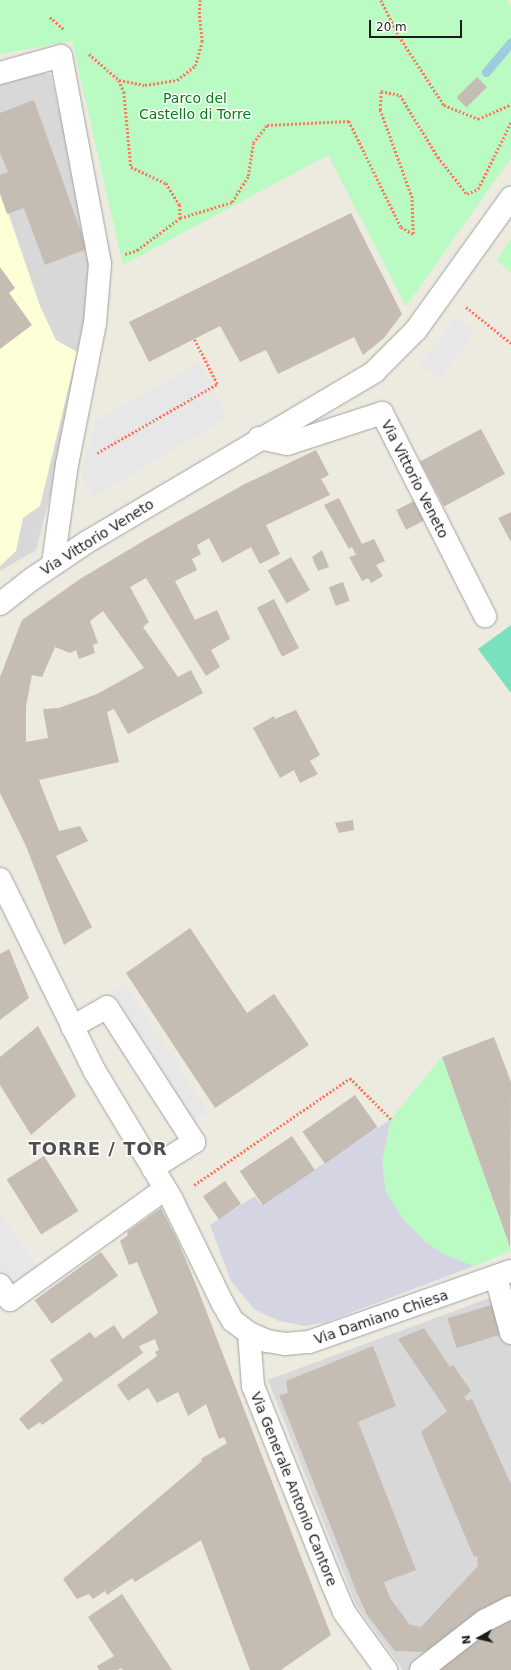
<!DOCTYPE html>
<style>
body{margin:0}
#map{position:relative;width:511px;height:1670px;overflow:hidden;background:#edeae0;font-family:"DejaVu Sans",sans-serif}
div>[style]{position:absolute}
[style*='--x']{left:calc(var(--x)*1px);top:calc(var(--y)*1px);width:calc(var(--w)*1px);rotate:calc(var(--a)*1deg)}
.residential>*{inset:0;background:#d9d8d8}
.education>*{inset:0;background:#fdffd7}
.park>*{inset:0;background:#b9fbc2}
.pitch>*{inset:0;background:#7ae1bf}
.parking>*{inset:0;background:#e7e7e7;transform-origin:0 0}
.plaza>*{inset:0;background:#d5d4e3}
.stream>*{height:9px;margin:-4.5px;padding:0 4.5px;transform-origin:4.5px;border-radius:4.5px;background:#9ecbdd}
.building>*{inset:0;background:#c5bcb3;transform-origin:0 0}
.path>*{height:2.5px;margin-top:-1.25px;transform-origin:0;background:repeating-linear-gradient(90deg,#ff795f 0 2px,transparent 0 4px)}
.roads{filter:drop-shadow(0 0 1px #a2a2a2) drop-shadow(0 0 1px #a2a2a2)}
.minor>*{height:22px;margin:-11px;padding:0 11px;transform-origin:11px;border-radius:11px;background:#fff}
span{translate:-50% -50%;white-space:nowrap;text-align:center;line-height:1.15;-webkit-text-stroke:3px #fff;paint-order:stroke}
.park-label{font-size:14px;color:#077b17}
.street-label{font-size:14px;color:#1b1b1b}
.district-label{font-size:18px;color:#4e4e4e;font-weight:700;letter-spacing:1px}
.north{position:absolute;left:459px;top:1618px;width:40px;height:40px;-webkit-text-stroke:3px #fff;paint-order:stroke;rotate:262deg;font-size:11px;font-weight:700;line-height:16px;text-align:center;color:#1b1b1b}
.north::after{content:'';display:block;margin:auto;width:14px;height:18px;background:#1b1b1b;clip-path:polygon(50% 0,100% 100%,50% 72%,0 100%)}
.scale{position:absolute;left:369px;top:20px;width:93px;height:18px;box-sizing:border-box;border:2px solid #1b1b1b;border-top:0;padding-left:5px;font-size:12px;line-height:14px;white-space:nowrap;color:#1b1b1b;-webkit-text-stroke:3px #fff;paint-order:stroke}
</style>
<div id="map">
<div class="residential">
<div style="clip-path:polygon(0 60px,51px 75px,92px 250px,87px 351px,36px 550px,0 571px)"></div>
<div style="clip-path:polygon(511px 1290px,511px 1670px,403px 1670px,356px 1605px,268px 1380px)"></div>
</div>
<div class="education">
<div style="clip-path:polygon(0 189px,40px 306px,56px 340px,77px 352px,40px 506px,23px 518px,16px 551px,0 566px)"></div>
</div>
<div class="park">
<div style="clip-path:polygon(0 0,506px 0,511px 6px,511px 158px,406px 306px,328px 155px,123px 265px,72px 41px,0 54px)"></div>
<div style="clip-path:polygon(511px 238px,511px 273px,497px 260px)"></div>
<div style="clip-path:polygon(442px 1057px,511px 1251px,474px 1266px,445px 1255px,426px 1242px,404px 1220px,386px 1192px,382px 1162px,391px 1119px)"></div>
</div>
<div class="pitch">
<div style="clip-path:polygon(511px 625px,511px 693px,478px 649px)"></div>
</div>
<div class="parking">
<div style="clip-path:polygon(457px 316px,474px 331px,441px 379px,420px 364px)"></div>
<div style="clip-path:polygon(198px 364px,228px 417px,93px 497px,81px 476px,96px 420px)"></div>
<div style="left:125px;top:984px;width:153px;height:20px;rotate:57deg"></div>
<div style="clip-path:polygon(0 1214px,41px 1271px,0 1301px)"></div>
</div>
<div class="plaza">
<div style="clip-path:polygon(391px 1119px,382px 1162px,386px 1192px,404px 1220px,426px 1242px,445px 1255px,474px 1266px,326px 1322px,305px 1326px,279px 1321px,254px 1309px,231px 1281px,210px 1225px,255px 1196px,261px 1205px)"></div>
</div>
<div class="stream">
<div style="--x:486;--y:72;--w:39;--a:-50"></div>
</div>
<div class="building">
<div style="left:477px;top:77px;width:14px;height:29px;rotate:45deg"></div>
<div style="clip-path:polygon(34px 100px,87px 249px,45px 265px,24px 208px,7px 214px,0 194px,0 175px,8px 172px,0 153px,0 113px)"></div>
<div style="clip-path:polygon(351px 213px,402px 314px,384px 338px,363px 355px,354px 337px,278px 374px,266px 350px,240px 362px,220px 326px,149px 362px,129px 322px)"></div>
<div style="clip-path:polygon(0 267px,15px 288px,9px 293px,32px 325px,0 349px)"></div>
<div style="left:481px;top:429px;width:51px;height:69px;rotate:62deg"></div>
<div style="clip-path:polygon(evenodd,316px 450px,329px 475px,321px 479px,330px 495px,266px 525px,280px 554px,260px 564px,251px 547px,222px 563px,209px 538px,197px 545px,201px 554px,192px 559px,197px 570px,175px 581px,195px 620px,217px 610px,230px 639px,211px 650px,220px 667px,206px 676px,146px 578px,130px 587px,149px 622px,143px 627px,178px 677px,191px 670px,203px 693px,128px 734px,114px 709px,107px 712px,119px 762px,39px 780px,59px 831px,80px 826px,88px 841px,56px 856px,92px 927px,64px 945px,26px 846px,0 793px,0 677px,22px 620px,80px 579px,150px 537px,243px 485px,316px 450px,103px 611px,144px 668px,97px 694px,59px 708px,43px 709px,48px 738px,26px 742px,26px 706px,32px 675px,42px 677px,55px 647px,70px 653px,76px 650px,79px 659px,95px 653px,93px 645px,98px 643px,90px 621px,103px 611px)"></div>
<div style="clip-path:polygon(339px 498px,362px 544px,374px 539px,385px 561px,376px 565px,383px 576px,371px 583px,368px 578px,362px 581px,349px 557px,356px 555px,352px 547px,349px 549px,324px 505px)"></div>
<div style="left:414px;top:501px;width:22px;height:20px;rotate:63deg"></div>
<div style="clip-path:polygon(511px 512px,511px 542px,498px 518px)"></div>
<div style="clip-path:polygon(322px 550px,329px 567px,318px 571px,312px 557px)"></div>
<div style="left:291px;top:557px;width:38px;height:27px;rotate:60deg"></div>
<div style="left:343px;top:582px;width:20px;height:15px;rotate:70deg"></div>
<div style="left:274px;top:599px;width:55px;height:19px;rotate:63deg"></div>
<div style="clip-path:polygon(296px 710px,320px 755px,310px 761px,318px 774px,300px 783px,294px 770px,280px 778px,253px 728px,274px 716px,275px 719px)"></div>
<div style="clip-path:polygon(353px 820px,354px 830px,339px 833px,335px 823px)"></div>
<div style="clip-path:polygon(190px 928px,247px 1013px,274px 994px,309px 1045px,215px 1108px,126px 973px)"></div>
<div style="clip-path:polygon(9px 949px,29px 998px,0 1020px,0 954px)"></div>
<div style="clip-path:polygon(38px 1026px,76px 1096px,31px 1135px,0 1085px,0 1057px)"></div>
<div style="clip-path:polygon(494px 1037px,511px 1082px,510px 1247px,442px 1057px)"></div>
<div style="left:355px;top:1095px;width:39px;height:64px;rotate:55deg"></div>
<div style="left:292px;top:1136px;width:41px;height:63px;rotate:56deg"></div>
<div style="left:44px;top:1156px;width:65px;height:44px;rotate:58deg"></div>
<div style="left:225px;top:1181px;width:28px;height:27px;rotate:55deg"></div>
<div style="clip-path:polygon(161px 1208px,178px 1241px,197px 1287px,331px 1635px,281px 1670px,250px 1670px,201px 1540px,135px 1582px,132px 1578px,107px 1595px,105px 1591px,93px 1599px,89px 1594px,77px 1599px,63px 1579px,202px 1461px,201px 1459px,227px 1443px,224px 1437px,219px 1439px,206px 1404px,188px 1416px,178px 1392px,157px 1403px,148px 1388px,128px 1401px,117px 1385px,157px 1356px,155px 1352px,159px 1350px,155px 1339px,139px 1346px,143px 1353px,42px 1425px,40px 1422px,28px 1430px,19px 1419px,63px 1380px,50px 1360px,90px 1332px,95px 1338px,114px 1325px,123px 1339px,158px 1313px,137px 1262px,129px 1265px,120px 1241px,128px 1235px,127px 1232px)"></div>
<div style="left:101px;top:1252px;width:29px;height:82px;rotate:54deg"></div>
<div style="left:501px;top:1302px;width:31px;height:56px;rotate:73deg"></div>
<div style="clip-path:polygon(424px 1328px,450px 1367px,453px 1365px,471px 1391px,464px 1397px,467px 1401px,472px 1399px,511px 1484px,511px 1601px,430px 1652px,395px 1651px,367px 1615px,357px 1593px,279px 1395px,288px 1393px,286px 1381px,373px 1346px,396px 1406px,358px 1422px,416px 1570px,384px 1582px,390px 1598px,410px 1625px,421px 1627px,478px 1566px,477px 1556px,474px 1557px,421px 1432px,447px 1411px,398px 1339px)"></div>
<div style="clip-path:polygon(122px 1594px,172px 1670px,123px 1670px,121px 1668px,117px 1670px,99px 1670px,97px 1666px,114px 1656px,88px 1617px)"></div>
<div style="clip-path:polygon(511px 1611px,511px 1670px,441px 1670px,459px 1646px)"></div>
</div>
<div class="path">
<div style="--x:381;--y:0;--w:40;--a:63.4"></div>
<div style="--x:399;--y:36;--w:82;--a:56.9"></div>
<div style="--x:444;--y:105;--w:37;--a:22"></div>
<div style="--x:478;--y:119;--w:36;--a:-24"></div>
<div style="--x:50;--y:17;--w:18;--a:41"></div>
<div style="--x:89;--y:54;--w:40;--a:41"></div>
<div style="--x:119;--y:80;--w:13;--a:67"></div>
<div style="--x:124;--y:92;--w:75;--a:84.7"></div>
<div style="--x:131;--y:167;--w:38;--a:25"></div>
<div style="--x:166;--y:183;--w:26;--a:58"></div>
<div style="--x:180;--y:205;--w:13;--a:90"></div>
<div style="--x:119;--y:80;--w:26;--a:11"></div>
<div style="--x:145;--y:85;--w:32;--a:-9"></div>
<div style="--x:177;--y:80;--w:23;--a:-38"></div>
<div style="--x:195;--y:66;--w:25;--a:-74"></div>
<div style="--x:202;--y:42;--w:28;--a:-96"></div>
<div style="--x:199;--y:14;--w:14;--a:-86"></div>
<div style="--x:125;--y:254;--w:13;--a:-18"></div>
<div style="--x:137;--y:250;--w:54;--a:-36.7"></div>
<div style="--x:180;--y:218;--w:54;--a:-17.1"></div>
<div style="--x:232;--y:202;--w:31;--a:-58"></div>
<div style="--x:248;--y:176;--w:33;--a:-81"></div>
<div style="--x:253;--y:143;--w:23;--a:-52"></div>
<div style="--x:267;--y:125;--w:82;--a:-2.8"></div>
<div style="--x:349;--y:121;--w:118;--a:63.9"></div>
<div style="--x:401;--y:227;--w:14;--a:30"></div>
<div style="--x:413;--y:234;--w:36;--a:-92"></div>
<div style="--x:412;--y:198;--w:94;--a:-110"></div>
<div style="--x:380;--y:110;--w:19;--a:-87"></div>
<div style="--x:381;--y:91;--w:19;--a:12"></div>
<div style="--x:400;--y:95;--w:73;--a:58.5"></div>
<div style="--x:438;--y:157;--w:47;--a:51.9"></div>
<div style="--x:467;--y:194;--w:12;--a:-24"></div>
<div style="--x:478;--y:189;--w:75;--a:-63.8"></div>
<div style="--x:466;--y:307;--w:58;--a:38.7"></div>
<div style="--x:97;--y:453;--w:138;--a:-29.9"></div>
<div style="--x:217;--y:384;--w:51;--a:-117.1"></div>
<div style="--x:194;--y:1185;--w:189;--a:-34.4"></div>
<div style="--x:350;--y:1078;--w:58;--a:45"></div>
</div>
<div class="roads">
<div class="minor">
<div style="--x:0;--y:73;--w:63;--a:-15.6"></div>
<div style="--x:61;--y:56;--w:212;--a:79.4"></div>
<div style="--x:100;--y:264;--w:59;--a:94.8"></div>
<div style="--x:95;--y:323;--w:144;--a:101.2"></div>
<div style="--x:67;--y:464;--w:101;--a:98"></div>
<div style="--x:259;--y:438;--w:29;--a:12"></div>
<div style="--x:287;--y:444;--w:100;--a:-18.1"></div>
<div style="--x:382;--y:413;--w:228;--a:63.1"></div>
<div style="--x:0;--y:604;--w:41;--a:-38"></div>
<div style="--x:32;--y:579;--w:66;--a:-33.9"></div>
<div style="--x:87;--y:542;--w:334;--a:-30.6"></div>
<div style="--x:374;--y:372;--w:59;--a:-45"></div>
<div style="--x:416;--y:330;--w:163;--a:-54.3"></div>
<div style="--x:0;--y:879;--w:213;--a:63.8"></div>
<div style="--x:94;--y:1070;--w:152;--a:59"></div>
<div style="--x:172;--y:1200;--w:116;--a:63.9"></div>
<div style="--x:223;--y:1304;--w:20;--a:60"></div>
<div style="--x:233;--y:1321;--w:20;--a:37"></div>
<div style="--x:249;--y:1333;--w:20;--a:24"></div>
<div style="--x:267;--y:1341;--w:18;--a:9"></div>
<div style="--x:285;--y:1344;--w:24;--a:-5"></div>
<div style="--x:309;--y:1342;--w:214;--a:-19.4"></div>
<div style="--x:72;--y:1027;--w:40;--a:-29.7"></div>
<div style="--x:107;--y:1007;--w:161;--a:57.2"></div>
<div style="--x:194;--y:1142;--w:49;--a:147.6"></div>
<div style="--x:496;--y:1277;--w:58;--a:75"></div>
<div style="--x:0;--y:1285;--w:18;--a:56"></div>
<div style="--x:10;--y:1300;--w:191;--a:-35.6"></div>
<div style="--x:249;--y:1333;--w:53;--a:85.7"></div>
<div style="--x:253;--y:1386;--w:210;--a:68.2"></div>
<div style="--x:331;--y:1581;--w:34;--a:67"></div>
<div style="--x:344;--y:1612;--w:72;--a:54.1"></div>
<div style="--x:421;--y:1670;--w:80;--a:-37.9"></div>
<div style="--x:484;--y:1621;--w:30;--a:-27"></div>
</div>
</div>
<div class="park-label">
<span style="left:195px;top:106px">Parco del<br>Castello di Torre</span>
</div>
<div class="street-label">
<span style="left:415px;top:479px;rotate:63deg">Via Vittorio Veneto</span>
<span style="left:97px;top:537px;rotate:-32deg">Via Vittorio Veneto</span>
<span style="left:381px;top:1317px;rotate:-19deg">Via Damiano Chiesa</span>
<span style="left:294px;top:1489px;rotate:68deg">Via Generale Antonio Cantore</span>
</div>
<div class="district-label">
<span style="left:98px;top:1149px">TORRE / TOR</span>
</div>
<div class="north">N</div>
<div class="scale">20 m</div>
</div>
